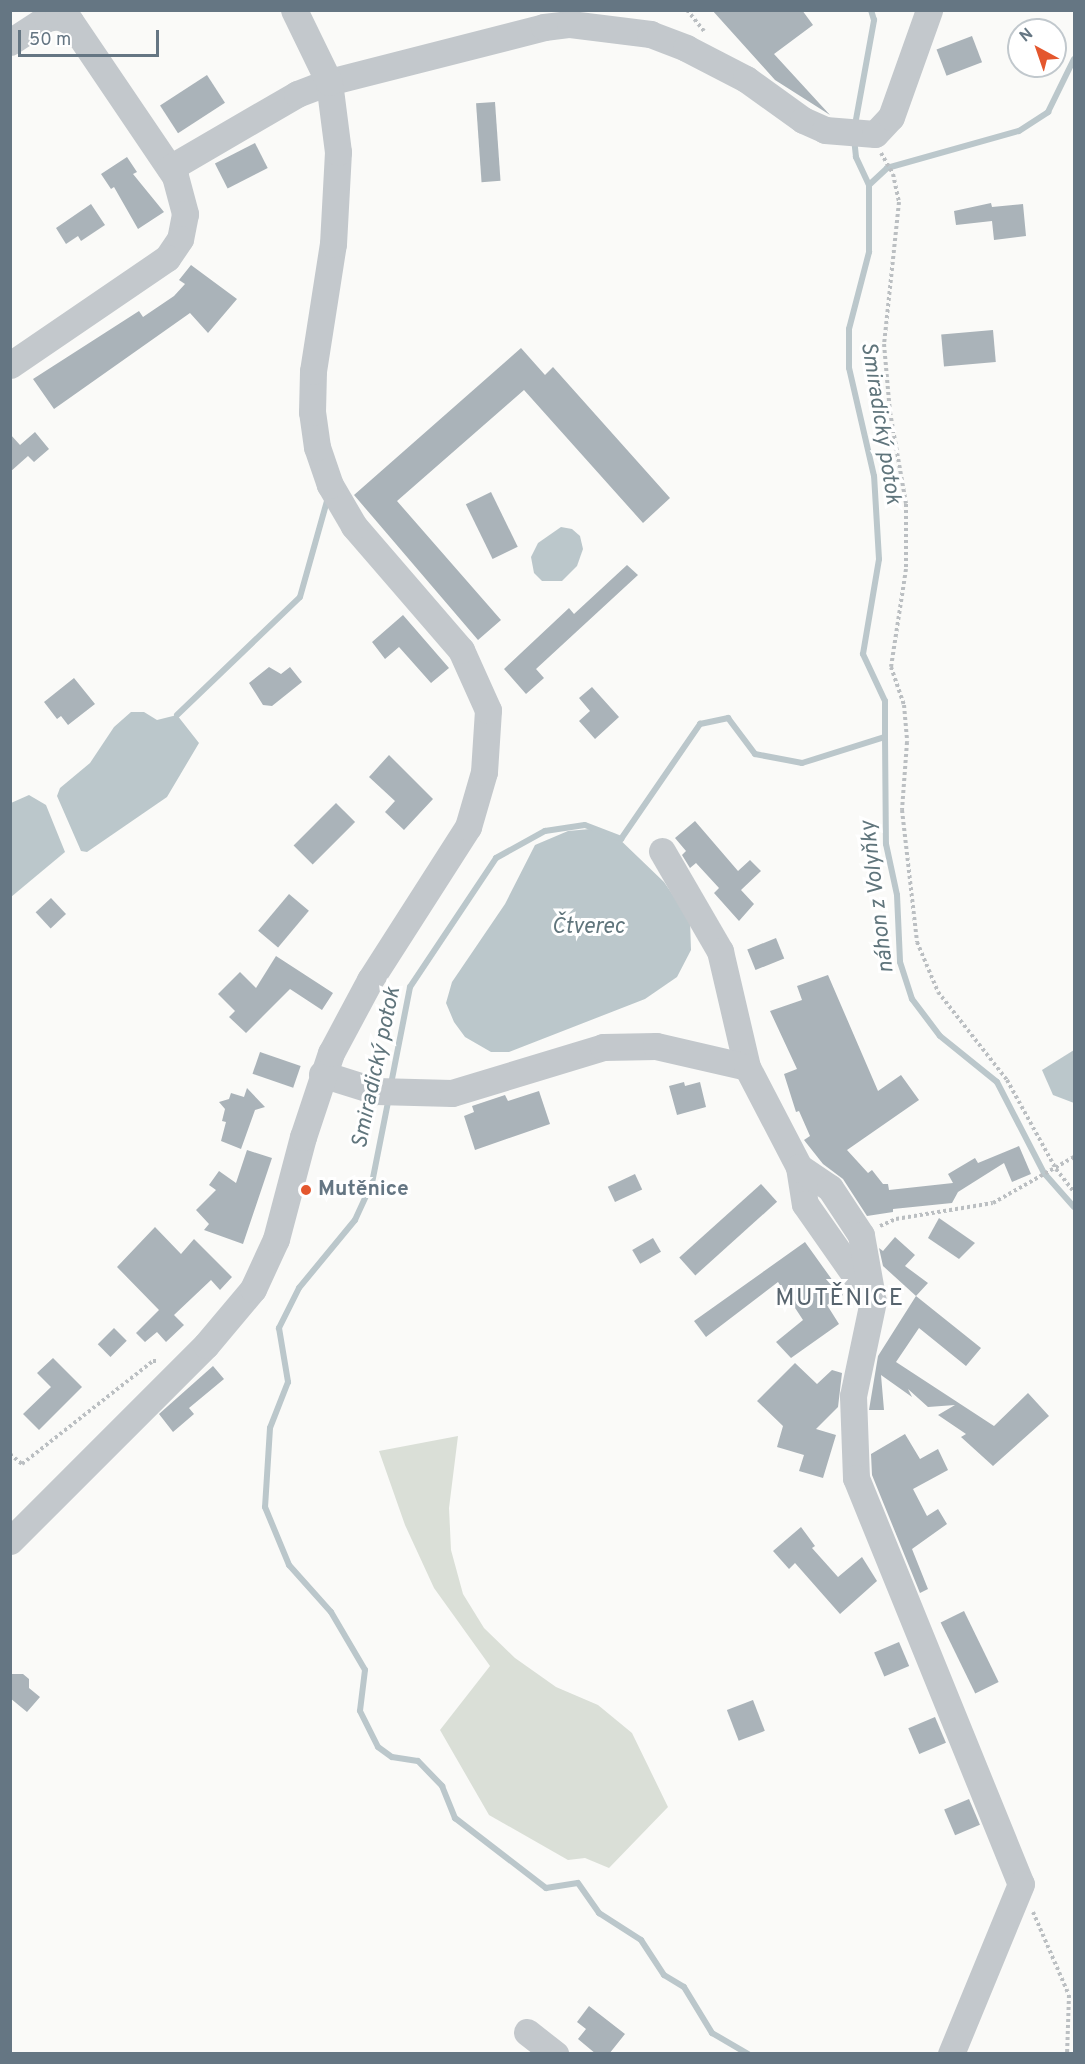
<!DOCTYPE html>
<meta charset="utf-8">
<style>
body{margin:0}
#map{position:relative;width:1085px;height:2064px;overflow:hidden;background:#fafaf8;font-family:Overpass,sans-serif}
div>[style]{position:absolute}
[style*='--x']{left:calc(var(--x)*1px);top:calc(var(--y)*1px);width:calc(var(--w)*1px);rotate:calc(var(--a)*1deg)}
.green>*{inset:0;background:#dadfd7}
.water>*{inset:0;background:#bbc7cb}
.stream>*{height:6px;margin:-3px;padding:0 3px;transform-origin:3px;border-radius:3px;background:#bbc7cb}
.building>*{inset:0;background:#aab3b9;transform-origin:0 0}
.path>*{height:4px;margin-top:-2px;transform-origin:0;background:repeating-linear-gradient(90deg,#bbbfc2 0 3px,transparent 0 6px)}
.minor>*{height:27px;margin:-13.5px;padding:0 13.5px;transform-origin:13.5px;border-radius:13.5px;background:#c3c8cc}
.dots>*{width:16px;height:16px;translate:-50% -50%;box-sizing:border-box;border:3px solid #fff;border-radius:50%}
span{translate:-50% -50%;white-space:nowrap;text-align:center;line-height:1.15;-webkit-text-stroke:6px #fff;paint-order:stroke}
.poi-label{font-size:21px;color:#657683;font-weight:700}
.left{translate:0 -50%;text-align:left}
.water-label{font-size:22px;color:#60757c;font-style:italic}
.quarter-label{font-size:24px;color:#57646e;letter-spacing:1.5px}
.frame{position:absolute;inset:0;border:12px solid #657683;pointer-events:none}
.north{position:absolute;left:1007px;top:18px;width:60px;height:60px;box-sizing:border-box;background:#fff;border:2px solid #c1c8cd;border-radius:50%;rotate:320deg;font-size:16px;font-weight:700;line-height:24px;text-align:center;color:#657683}
.north::after{content:'';display:block;margin:auto;width:21px;height:27px;background:#e4572e;clip-path:polygon(50% 0,100% 100%,50% 72%,0 100%)}
.scale{position:absolute;left:18px;top:30px;width:141px;height:27px;box-sizing:border-box;border:3px solid #657683;border-top:0;padding-left:8px;font-size:18px;line-height:21px;white-space:nowrap;color:#657683;-webkit-text-stroke:4px #fff;paint-order:stroke}
</style>
<div id="map">
<div class="green">
<div style="clip-path:polygon(458px 1436px,449px 1508px,451px 1550px,463px 1594px,484px 1628px,515px 1658px,556px 1687px,598px 1705px,632px 1733px,668px 1807px,609px 1868px,585px 1858px,568px 1860px,489px 1815px,440px 1730px,490px 1666px,434px 1588px,405px 1525px,379px 1451px)"></div>
</div>
<div class="water">
<div style="clip-path:polygon(561px 527px,572px 529px,580px 536px,583px 549px,577px 566px,562px 581px,542px 581px,534px 573px,531px 557px,538px 543px)"></div>
<div style="clip-path:polygon(131px 712px,144px 712px,157px 720px,177px 715px,199px 743px,167px 797px,87px 852px,81px 851px,57px 796px,60px 788px,90px 763px,114px 727px)"></div>
<div style="clip-path:polygon(29px 795px,46px 805px,65px 852px,11px 897px,11px 803px)"></div>
<div style="clip-path:polygon(590px 829px,613px 833px,664px 882px,690px 920px,691px 950px,677px 977px,645px 999px,509px 1052px,491px 1052px,465px 1037px,454px 1022px,446px 1003px,452px 982px,505px 904px,535px 845px,568px 831px)"></div>
<div style="clip-path:polygon(1074px 1050px,1074px 1103px,1053px 1095px,1042px 1070px)"></div>
</div>
<div class="stream">
<div style="--x:855;--y:125;--w:107;--a:-79.7"></div>
<div style="--x:874;--y:20;--w:10;--a:-107"></div>
<div style="--x:869;--y:185;--w:25;--a:-43"></div>
<div style="--x:887;--y:168;--w:137;--a:-15.7"></div>
<div style="--x:1019;--y:131;--w:35;--a:-33"></div>
<div style="--x:1048;--y:112;--w:59;--a:-63.9"></div>
<div style="--x:177;--y:715;--w:170;--a:-43.8"></div>
<div style="--x:300;--y:597;--w:100;--a:-74.3"></div>
<div style="--x:885;--y:737;--w:107;--a:89.5"></div>
<div style="--x:886;--y:844;--w:52;--a:77.8"></div>
<div style="--x:897;--y:895;--w:67;--a:87.4"></div>
<div style="--x:900;--y:962;--w:39;--a:72"></div>
<div style="--x:912;--y:999;--w:46;--a:52.9"></div>
<div style="--x:940;--y:1036;--w:73;--a:38.9"></div>
<div style="--x:997;--y:1082;--w:102;--a:62.7"></div>
<div style="--x:1044;--y:1173;--w:45;--a:48.6"></div>
<div style="--x:391;--y:1084;--w:99;--a:-78.9"></div>
<div style="--x:410;--y:987;--w:155;--a:-56.3"></div>
<div style="--x:496;--y:858;--w:56;--a:-28.9"></div>
<div style="--x:545;--y:831;--w:40;--a:-8.5"></div>
<div style="--x:585;--y:825;--w:39;--a:21"></div>
<div style="--x:621;--y:839;--w:140;--a:-55.5"></div>
<div style="--x:700;--y:724;--w:29;--a:-12"></div>
<div style="--x:728;--y:718;--w:45;--a:53.1"></div>
<div style="--x:755;--y:754;--w:48;--a:10.8"></div>
<div style="--x:802;--y:763;--w:87;--a:-17.4"></div>
<div style="--x:885;--y:737;--w:36;--a:-90"></div>
<div style="--x:885;--y:701;--w:52;--a:-115.1"></div>
<div style="--x:863;--y:654;--w:96;--a:-80.4"></div>
<div style="--x:879;--y:559;--w:83;--a:-93.4"></div>
<div style="--x:874;--y:476;--w:111;--a:-103"></div>
<div style="--x:849;--y:368;--w:39;--a:-90"></div>
<div style="--x:849;--y:329;--w:80;--a:-75.4"></div>
<div style="--x:869;--y:252;--w:67;--a:-90"></div>
<div style="--x:869;--y:185;--w:31;--a:-115"></div>
<div style="--x:856;--y:157;--w:19;--a:-96"></div>
<div style="--x:389;--y:1097;--w:88;--a:101.2"></div>
<div style="--x:372;--y:1183;--w:41;--a:114.7"></div>
<div style="--x:355;--y:1220;--w:88;--a:129.5"></div>
<div style="--x:299;--y:1288;--w:45;--a:116.6"></div>
<div style="--x:279;--y:1328;--w:55;--a:80.5"></div>
<div style="--x:288;--y:1382;--w:49;--a:111.4"></div>
<div style="--x:270;--y:1428;--w:79;--a:93.6"></div>
<div style="--x:265;--y:1507;--w:63;--a:67.5"></div>
<div style="--x:289;--y:1565;--w:63;--a:48.2"></div>
<div style="--x:331;--y:1612;--w:67;--a:59.6"></div>
<div style="--x:365;--y:1670;--w:41;--a:97"></div>
<div style="--x:360;--y:1711;--w:40;--a:63.4"></div>
<div style="--x:378;--y:1747;--w:17;--a:36"></div>
<div style="--x:392;--y:1757;--w:26;--a:9"></div>
<div style="--x:418;--y:1761;--w:35;--a:46"></div>
<div style="--x:442;--y:1786;--w:35;--a:68"></div>
<div style="--x:455;--y:1818;--w:115;--a:37.6"></div>
<div style="--x:546;--y:1888;--w:32;--a:-9"></div>
<div style="--x:578;--y:1883;--w:37;--a:55"></div>
<div style="--x:599;--y:1913;--w:50;--a:32.7"></div>
<div style="--x:641;--y:1940;--w:42;--a:56.7"></div>
<div style="--x:664;--y:1975;--w:23;--a:31"></div>
<div style="--x:684;--y:1987;--w:54;--a:58.7"></div>
<div style="--x:712;--y:2033;--w:42;--a:30.3"></div>
</div>
<div class="building">
<div style="clip-path:polygon(712px 10px,802px 10px,813px 25px,774px 54px,830px 115px,775px 80px)"></div>
<div style="left:972px;top:36px;width:28px;height:38px;rotate:69deg"></div>
<div style="left:207px;top:75px;width:33px;height:56px;rotate:57deg"></div>
<div style="left:495px;top:102px;width:79px;height:19px;rotate:86deg"></div>
<div style="left:255px;top:143px;width:28px;height:45px;rotate:63deg"></div>
<div style="clip-path:polygon(127px 157px,137px 172px,133px 174px,164px 212px,138px 229px,114px 187px,111px 189px,101px 174px)"></div>
<div style="clip-path:polygon(991px 203px,992px 207px,1023px 204px,1026px 236px,994px 240px,992px 221px,956px 225px,954px 211px)"></div>
<div style="clip-path:polygon(91px 204px,105px 225px,81px 241px,78px 236px,66px 244px,56px 228px)"></div>
<div style="clip-path:polygon(191px 265px,237px 299px,208px 333px,190px 313px,54px 409px,33px 379px,139px 311px,143px 317px,174px 296px,185px 284px,179px 280px)"></div>
<div style="left:993px;top:330px;width:32px;height:52px;rotate:85deg"></div>
<div style="clip-path:polygon(521px 348px,545px 375px,553px 367px,670px 498px,643px 523px,524px 390px,397px 501px,501px 620px,478px 640px,354px 495px)"></div>
<div style="clip-path:polygon(35px 432px,49px 449px,34px 462px,28px 456px,10px 472px,10px 434px,20px 445px)"></div>
<div style="left:491px;top:492px;width:61px;height:28px;rotate:64deg"></div>
<div style="clip-path:polygon(627px 565px,638px 575px,536px 669px,544px 678px,526px 694px,504px 669px,569px 608px,574px 614px)"></div>
<div style="clip-path:polygon(403px 615px,449px 668px,431px 683px,399px 647px,385px 659px,372px 642px)"></div>
<div style="clip-path:polygon(269px 667px,281px 674px,290px 667px,302px 682px,272px 706px,263px 705px,249px 683px)"></div>
<div style="clip-path:polygon(74px 678px,95px 704px,68px 725px,61px 716px,57px 719px,44px 702px)"></div>
<div style="clip-path:polygon(592px 687px,619px 717px,595px 739px,579px 721px,590px 711px,579px 698px)"></div>
<div style="clip-path:polygon(389px 755px,433px 799px,404px 830px,385px 812px,395px 801px,369px 777px)"></div>
<div style="left:336px;top:803px;width:27px;height:60px;rotate:45deg"></div>
<div style="clip-path:polygon(695px 821px,738px 871px,750px 860px,761px 871px,741px 890px,754px 904px,739px 921px,714px 893px,719px 888px,696px 863px,690px 868px,682px 855px,686px 851px,675px 838px)"></div>
<div style="left:289px;top:894px;width:26px;height:48px;rotate:40deg"></div>
<div style="left:51px;top:898px;width:22px;height:21px;rotate:47deg"></div>
<div style="left:776px;top:938px;width:22px;height:31px;rotate:68deg"></div>
<div style="clip-path:polygon(276px 956px,333px 993px,322px 1010px,290px 989px,246px 1033px,229px 1017px,235px 1011px,218px 994px,240px 972px,256px 988px)"></div>
<div style="clip-path:polygon(828px 975px,878px 1091px,901px 1075px,919px 1100px,847px 1150px,868px 1173px,872px 1170px,883px 1184px,888px 1184px,889px 1190px,953px 1183px,948px 1174px,975px 1158px,978px 1163px,1019px 1146px,1031px 1174px,1012px 1182px,1004px 1163px,958px 1192px,952px 1203px,893px 1209px,893px 1212px,867px 1216px,843px 1179px,823px 1164px,804px 1140px,810px 1136px,799px 1111px,796px 1112px,784px 1074px,797px 1069px,770px 1011px,802px 1000px,797px 986px)"></div>
<div style="left:260px;top:1052px;width:43px;height:23px;rotate:19deg"></div>
<div style="clip-path:polygon(684px 1082px,685px 1086px,700px 1082px,706px 1107px,677px 1115px,669px 1086px)"></div>
<div style="clip-path:polygon(247px 1088px,265px 1107px,255px 1110px,241px 1149px,221px 1141px,226px 1122px,222px 1121px,225px 1109px,219px 1102px,229px 1099px,231px 1093px,244px 1097px)"></div>
<div style="clip-path:polygon(539px 1091px,550px 1124px,475px 1150px,464px 1116px,474px 1112px,472px 1106px,505px 1095px,508px 1101px)"></div>
<div style="clip-path:polygon(247px 1150px,272px 1158px,243px 1244px,204px 1230px,209px 1224px,196px 1210px,216px 1190px,209px 1185px,219px 1171px,236px 1183px)"></div>
<div style="left:635px;top:1174px;width:17px;height:30px;rotate:65deg"></div>
<div style="left:761px;top:1184px;width:24px;height:110px;rotate:48deg"></div>
<div style="clip-path:polygon(939px 1218px,975px 1243px,959px 1259px,928px 1238px)"></div>
<div style="clip-path:polygon(155px 1227px,181px 1254px,194px 1239px,232px 1277px,220px 1290px,211px 1280px,174px 1315px,184px 1325px,166px 1342px,157px 1332px,145px 1342px,136px 1333px,159px 1310px,117px 1267px)"></div>
<div style="clip-path:polygon(895px 1237px,915px 1255px,905px 1266px,928px 1283px,916px 1296px,883px 1266px,879px 1248px,883px 1251px)"></div>
<div style="left:653px;top:1238px;width:16px;height:24px;rotate:60deg"></div>
<div style="clip-path:polygon(805px 1242px,843px 1295px,827px 1305px,839px 1324px,791px 1358px,776px 1342px,803px 1320px,778px 1282px,706px 1337px,694px 1321px)"></div>
<div style="clip-path:polygon(916px 1296px,981px 1348px,966px 1366px,919px 1328px,896px 1362px,994px 1426px,1028px 1393px,1049px 1416px,993px 1466px,961px 1437px,966px 1434px,938px 1415px,955px 1405px,928px 1407px,908px 1389px,912px 1397px,881px 1375px,884px 1410px,869px 1410px,878px 1356px)"></div>
<div style="left:114px;top:1328px;width:18px;height:23px;rotate:45deg"></div>
<div style="clip-path:polygon(53px 1358px,82px 1387px,39px 1430px,23px 1414px,51px 1387px,37px 1373px)"></div>
<div style="clip-path:polygon(795px 1363px,817px 1384px,832px 1370px,842px 1373px,838px 1407px,816px 1429px,836px 1435px,823px 1478px,799px 1471px,804px 1455px,777px 1447px,783px 1426px,757px 1401px)"></div>
<div style="clip-path:polygon(213px 1366px,224px 1379px,189px 1408px,194px 1414px,173px 1432px,159px 1414px)"></div>
<div style="clip-path:polygon(905px 1434px,920px 1459px,938px 1449px,948px 1470px,913px 1489px,927px 1516px,938px 1509px,947px 1524px,912px 1549px,928px 1589px,920px 1593px,872px 1475px,871px 1454px)"></div>
<div style="clip-path:polygon(801px 1527px,815px 1546px,812px 1548px,838px 1577px,862px 1557px,877px 1581px,840px 1614px,795px 1563px,789px 1569px,773px 1551px)"></div>
<div style="left:964px;top:1611px;width:79px;height:26px;rotate:64deg"></div>
<div style="left:899px;top:1642px;width:26px;height:27px;rotate:67deg"></div>
<div style="clip-path:polygon(10px 1674px,23px 1674px,29px 1679px,29px 1688px,40px 1697px,27px 1712px,10px 1698px)"></div>
<div style="left:753px;top:1700px;width:33px;height:28px;rotate:69deg"></div>
<div style="left:935px;top:1717px;width:28px;height:29px;rotate:67deg"></div>
<div style="left:969px;top:1799px;width:28px;height:27px;rotate:67deg"></div>
<div style="clip-path:polygon(589px 2006px,625px 2034px,609px 2054px,596px 2054px,578px 2039px,586px 2029px,577px 2022px)"></div>
</div>
<div class="path">
<div style="--x:687;--y:10;--w:27;--a:51"></div>
<div style="--x:881;--y:153;--w:24;--a:60"></div>
<div style="--x:893;--y:174;--w:29;--a:78"></div>
<div style="--x:899;--y:202;--w:143;--a:96"></div>
<div style="--x:884;--y:344;--w:68;--a:85"></div>
<div style="--x:890;--y:412;--w:93;--a:80.1"></div>
<div style="--x:906;--y:504;--w:65;--a:90"></div>
<div style="--x:906;--y:569;--w:99;--a:98.7"></div>
<div style="--x:891;--y:667;--w:40;--a:71.1"></div>
<div style="--x:904;--y:705;--w:37;--a:85"></div>
<div style="--x:907;--y:742;--w:68;--a:94.2"></div>
<div style="--x:902;--y:810;--w:133;--a:83.5"></div>
<div style="--x:917;--y:942;--w:54;--a:67.2"></div>
<div style="--x:938;--y:992;--w:112;--a:51.9"></div>
<div style="--x:1007;--y:1080;--w:102;--a:61.2"></div>
<div style="--x:1056;--y:1169;--w:29;--a:52"></div>
<div style="--x:880;--y:1226;--w:17;--a:-24"></div>
<div style="--x:896;--y:1219;--w:98;--a:-9.4"></div>
<div style="--x:993;--y:1203;--w:93;--a:-29.6"></div>
<div style="--x:10;--y:1454;--w:16;--a:40"></div>
<div style="--x:22;--y:1464;--w:167;--a:-38.2"></div>
<div style="--x:153;--y:1361;--w:6;--a:0"></div>
<div style="--x:1033;--y:1912;--w:90;--a:66.6"></div>
<div style="--x:1069;--y:1995;--w:59;--a:91.9"></div>
</div>
<div class="minor">
<div style="--x:10;--y:42;--w:44;--a:-33"></div>
<div style="--x:47;--y:18;--w:11;--a:-10"></div>
<div style="--x:58;--y:16;--w:13;--a:23"></div>
<div style="--x:70;--y:21;--w:187;--a:55.9"></div>
<div style="--x:175;--y:176;--w:39;--a:75"></div>
<div style="--x:185;--y:214;--w:25;--a:101"></div>
<div style="--x:180;--y:239;--w:23;--a:124"></div>
<div style="--x:167;--y:258;--w:190;--a:145.7"></div>
<div style="--x:170;--y:168;--w:147;--a:-30.2"></div>
<div style="--x:297;--y:94;--w:34;--a:-21"></div>
<div style="--x:329;--y:82;--w:222;--a:-14.3"></div>
<div style="--x:544;--y:27;--w:26;--a:-7"></div>
<div style="--x:570;--y:24;--w:81;--a:7.1"></div>
<div style="--x:650;--y:34;--w:39;--a:21"></div>
<div style="--x:686;--y:48;--w:68;--a:27.3"></div>
<div style="--x:746;--y:79;--w:70;--a:35.7"></div>
<div style="--x:803;--y:120;--w:24;--a:24"></div>
<div style="--x:825;--y:130;--w:50;--a:4.6"></div>
<div style="--x:875;--y:134;--w:23;--a:-47"></div>
<div style="--x:891;--y:117;--w:114;--a:-70.4"></div>
<div style="--x:662;--y:851;--w:116;--a:59.9"></div>
<div style="--x:720;--y:951;--w:119;--a:76.9"></div>
<div style="--x:322;--y:1074;--w:57;--a:17.5"></div>
<div style="--x:376;--y:1091;--w:76;--a:1.5"></div>
<div style="--x:452;--y:1093;--w:158;--a:-16.9"></div>
<div style="--x:603;--y:1047;--w:53;--a:-1.1"></div>
<div style="--x:656;--y:1046;--w:93;--a:13"></div>
<div style="--x:747;--y:1067;--w:113;--a:62.5"></div>
<div style="--x:799;--y:1167;--w:37;--a:81"></div>
<div style="--x:805;--y:1204;--w:118;--a:55"></div>
<div style="--x:873;--y:1301;--w:97;--a:101.9"></div>
<div style="--x:853;--y:1396;--w:82;--a:87.9"></div>
<div style="--x:856;--y:1478;--w:438;--a:67.9"></div>
<div style="--x:1021;--y:1884;--w:184;--a:112.4"></div>
<div style="--x:799;--y:1167;--w:37;--a:34"></div>
<div style="--x:830;--y:1188;--w:56;--a:56.6"></div>
<div style="--x:861;--y:1235;--w:57;--a:79.9"></div>
<div style="--x:10;--y:1541;--w:277;--a:-45"></div>
<div style="--x:206;--y:1345;--w:73;--a:-50"></div>
<div style="--x:253;--y:1289;--w:55;--a:-65.3"></div>
<div style="--x:276;--y:1239;--w:106;--a:-75.2"></div>
<div style="--x:303;--y:1137;--w:89;--a:-71.6"></div>
<div style="--x:331;--y:1053;--w:83;--a:-61.9"></div>
<div style="--x:370;--y:980;--w:182;--a:-57.4"></div>
<div style="--x:468;--y:827;--w:57;--a:-73.8"></div>
<div style="--x:484;--y:772;--w:62;--a:-86.3"></div>
<div style="--x:488;--y:710;--w:66;--a:-114.2"></div>
<div style="--x:461;--y:650;--w:164;--a:-130.8"></div>
<div style="--x:354;--y:526;--w:48;--a:-120.3"></div>
<div style="--x:330;--y:485;--w:40;--a:-108.9"></div>
<div style="--x:317;--y:447;--w:35;--a:-98"></div>
<div style="--x:312;--y:412;--w:41;--a:-88.6"></div>
<div style="--x:313;--y:371;--w:129;--a:-81.1"></div>
<div style="--x:333;--y:244;--w:92;--a:-86.9"></div>
<div style="--x:338;--y:152;--w:71;--a:-97.3"></div>
<div style="--x:329;--y:82;--w:80;--a:-115.9"></div>
<div style="--x:527;--y:2032;--w:36;--a:38"></div>
</div>
<div class="dots">
<div style="left:306px;top:1190px;background:#e4572e"></div>
</div>
<div class="poi-label">
<span class="left" style="left:318px;top:1190px">Mutěnice</span>
</div>
<div class="water-label">
<span style="left:880px;top:423px;rotate:81deg">Smiradický potok</span>
<span style="left:878px;top:897px;rotate:-97deg">náhon z Volyňky</span>
<span style="left:588px;top:928px">Čtverec</span>
<span style="left:377px;top:1068px;rotate:-78deg">Smiradický potok</span>
</div>
<div class="quarter-label">
<span style="left:840px;top:1300px">MUTĚNICE</span>
</div>
<div class="frame"></div>
<div class="north">N</div>
<div class="scale">50 m</div>
</div>
